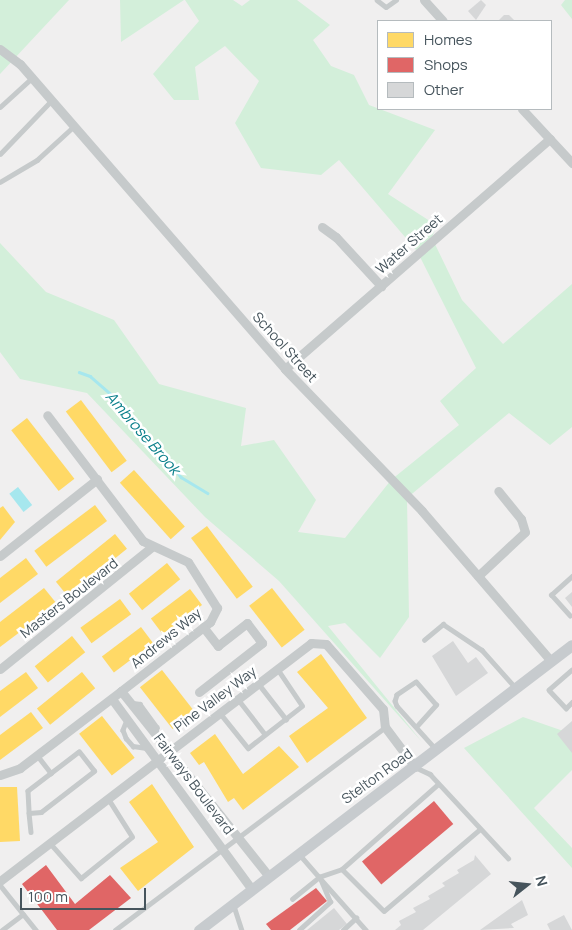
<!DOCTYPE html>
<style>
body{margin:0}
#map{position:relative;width:572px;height:930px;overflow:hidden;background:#f0efef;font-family:Manrope,sans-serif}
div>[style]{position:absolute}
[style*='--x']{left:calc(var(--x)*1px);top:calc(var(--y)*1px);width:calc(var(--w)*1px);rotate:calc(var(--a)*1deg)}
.green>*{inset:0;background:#d3efda}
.water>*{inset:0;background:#a6e7ee;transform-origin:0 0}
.homes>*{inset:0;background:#ffd966;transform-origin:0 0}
.shops>*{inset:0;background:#e06666;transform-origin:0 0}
.stream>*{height:2.5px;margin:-1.25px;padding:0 1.25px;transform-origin:1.25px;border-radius:1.25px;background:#a6e7ee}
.building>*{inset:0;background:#d6d7d8}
.service>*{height:4.5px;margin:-2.25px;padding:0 2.25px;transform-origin:2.25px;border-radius:2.25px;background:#c6cacb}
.minor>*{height:9px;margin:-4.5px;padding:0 4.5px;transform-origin:4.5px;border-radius:4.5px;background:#c6cacb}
.secondary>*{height:11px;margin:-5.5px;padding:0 5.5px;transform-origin:5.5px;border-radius:5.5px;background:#c7cbce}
span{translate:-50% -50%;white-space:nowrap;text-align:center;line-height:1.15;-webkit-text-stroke:5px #fff;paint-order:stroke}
.street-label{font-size:14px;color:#46545c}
.water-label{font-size:15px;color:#0b808b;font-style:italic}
.legend{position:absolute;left:377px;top:20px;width:175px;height:90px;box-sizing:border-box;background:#fff;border:1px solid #b5bbbe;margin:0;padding:6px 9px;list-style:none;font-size:15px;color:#46545c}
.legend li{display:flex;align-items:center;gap:10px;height:25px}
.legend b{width:25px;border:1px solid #b5bbbe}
.north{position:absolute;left:502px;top:860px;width:50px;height:50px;-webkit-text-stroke:4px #fff;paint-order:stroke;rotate:74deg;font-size:14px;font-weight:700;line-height:20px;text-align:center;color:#46545c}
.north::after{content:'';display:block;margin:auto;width:18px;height:22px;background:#46545c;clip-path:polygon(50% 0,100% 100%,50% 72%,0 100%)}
.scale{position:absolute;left:20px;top:888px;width:126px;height:22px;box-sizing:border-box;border:2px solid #46545c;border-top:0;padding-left:6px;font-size:15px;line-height:18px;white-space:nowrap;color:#46545c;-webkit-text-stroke:4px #fff;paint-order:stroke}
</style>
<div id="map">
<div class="green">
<div style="clip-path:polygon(0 0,69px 0,0 74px)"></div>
<div style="clip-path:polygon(120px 0,184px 0,121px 42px)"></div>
<div style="clip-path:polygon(185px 0,233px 0,242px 6px,250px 0,297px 0,330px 25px,313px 40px,331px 66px,354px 75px,369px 105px,435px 130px,388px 194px,436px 225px,432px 238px,462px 300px,503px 344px,572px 284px,572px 427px,550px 445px,509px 413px,407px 498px,409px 617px,380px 658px,345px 623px,328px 626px,422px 742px,279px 581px,205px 517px,87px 393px,20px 379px,0 352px,0 243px,46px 292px,114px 320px,159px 384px,246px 408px,241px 446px,274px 440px,316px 500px,298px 532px,345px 538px,391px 480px,459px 425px,440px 401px,476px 368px,417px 251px,339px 160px,321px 175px,261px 168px,235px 123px,259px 81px,225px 46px,195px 67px,199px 100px,174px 100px,153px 74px,199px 21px)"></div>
<div style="clip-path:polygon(565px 0,572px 0,572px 19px,561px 5px)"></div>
<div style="clip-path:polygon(523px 717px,572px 734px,572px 770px,534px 808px,572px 848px,572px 868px,464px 748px)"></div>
</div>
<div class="water">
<div style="left:18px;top:487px;width:23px;height:11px;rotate:52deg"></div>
</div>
<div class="homes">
<div style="left:81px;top:400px;width:76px;height:19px;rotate:53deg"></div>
<div style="left:27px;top:418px;width:77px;height:20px;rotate:52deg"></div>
<div style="left:134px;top:470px;width:76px;height:19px;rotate:48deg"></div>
<div style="left:95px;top:505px;width:20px;height:76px;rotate:53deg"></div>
<div style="clip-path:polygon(3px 506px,15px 522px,0 540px,0 508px)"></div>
<div style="left:207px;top:526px;width:76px;height:20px;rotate:53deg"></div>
<div style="left:115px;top:534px;width:19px;height:76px;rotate:51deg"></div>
<div style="clip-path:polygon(26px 558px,38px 574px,0 603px,0 578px)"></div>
<div style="left:167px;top:563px;width:21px;height:49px;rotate:51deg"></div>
<div style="clip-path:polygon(44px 588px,57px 604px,0 647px,0 622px)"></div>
<div style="left:272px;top:588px;width:53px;height:29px;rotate:52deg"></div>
<div style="left:190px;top:589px;width:20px;height:49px;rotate:53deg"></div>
<div style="left:120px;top:599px;width:19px;height:49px;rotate:54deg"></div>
<div style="left:141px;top:627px;width:20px;height:49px;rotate:53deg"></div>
<div style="left:72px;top:636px;width:21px;height:48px;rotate:51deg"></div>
<div style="clip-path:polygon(321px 654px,367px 718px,307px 763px,289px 736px,328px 708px,297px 672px)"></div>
<div style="left:162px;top:670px;width:53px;height:28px;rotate:52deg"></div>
<div style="clip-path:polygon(26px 672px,38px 688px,0 717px,0 691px)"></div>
<div style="left:82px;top:672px;width:21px;height:58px;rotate:51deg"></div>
<div style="clip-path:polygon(31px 712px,43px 728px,0 760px,0 735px)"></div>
<div style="left:102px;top:716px;width:53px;height:29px;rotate:52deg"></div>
<div style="clip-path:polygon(215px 734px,243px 774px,279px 746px,299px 767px,243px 810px,234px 798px,228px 802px,204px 762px,199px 765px,190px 753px)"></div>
<div style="clip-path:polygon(152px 784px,194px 847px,138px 891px,120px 868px,158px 842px,129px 802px)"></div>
<div style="clip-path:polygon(0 787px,17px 787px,20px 841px,0 842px)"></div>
</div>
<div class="shops">
<div style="left:434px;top:801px;width:30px;height:94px;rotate:50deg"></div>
<div style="clip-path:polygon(46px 865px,75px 904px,110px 875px,131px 898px,89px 930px,57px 930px,22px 884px)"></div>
<div style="clip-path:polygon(316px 888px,327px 901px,290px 930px,271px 930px,266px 924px)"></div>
</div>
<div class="stream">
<div style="--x:79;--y:372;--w:12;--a:20"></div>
<div style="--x:90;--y:376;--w:33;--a:41"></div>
<div style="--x:115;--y:398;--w:103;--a:50.1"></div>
<div style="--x:181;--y:477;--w:31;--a:31"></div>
</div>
<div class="building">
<div style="clip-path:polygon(481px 0,486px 5px,476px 20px,468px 11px)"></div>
<div style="clip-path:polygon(504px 15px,509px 15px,514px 20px,498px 21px)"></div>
<div style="clip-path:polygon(572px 592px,572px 607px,565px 598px)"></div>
<div style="clip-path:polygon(453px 641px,468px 663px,476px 657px,488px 673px,456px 696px,432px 656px)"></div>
<div style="clip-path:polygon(572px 721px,572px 753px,557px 734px)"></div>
<div style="clip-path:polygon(475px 855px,491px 874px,423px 930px,395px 930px,401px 925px,399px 921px,416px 912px,413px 908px,430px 899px,428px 896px,445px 886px,442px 883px,459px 873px,457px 870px,474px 860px)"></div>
<div style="clip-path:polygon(522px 900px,528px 915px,511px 924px,514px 928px,480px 930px)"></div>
<div style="clip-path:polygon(334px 908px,347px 924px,339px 930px,307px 930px)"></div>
<div style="clip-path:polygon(564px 915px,572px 930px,550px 930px,547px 924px)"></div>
</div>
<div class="service">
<div style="--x:377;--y:0;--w:11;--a:38"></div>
<div style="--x:386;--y:7;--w:12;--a:-35"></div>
<div style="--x:0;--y:107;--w:43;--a:-42.2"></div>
<div style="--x:0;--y:154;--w:74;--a:-46.1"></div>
<div style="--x:0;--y:182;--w:43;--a:-30.7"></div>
<div style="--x:37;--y:160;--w:49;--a:-42.5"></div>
<div style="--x:570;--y:616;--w:28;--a:-132"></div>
<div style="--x:551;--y:595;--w:28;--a:-42"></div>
<div style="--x:424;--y:640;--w:25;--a:-40"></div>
<div style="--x:443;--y:624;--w:47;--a:33.7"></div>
<div style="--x:482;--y:650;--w:51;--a:48.2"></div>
<div style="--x:572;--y:670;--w:30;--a:139"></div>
<div style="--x:549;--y:690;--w:25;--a:47"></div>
<div style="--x:566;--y:708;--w:8;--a:-45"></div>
<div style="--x:258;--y:683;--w:46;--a:52.1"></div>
<div style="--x:238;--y:699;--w:44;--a:52.4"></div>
<div style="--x:133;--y:703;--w:7;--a:8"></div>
<div style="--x:140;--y:704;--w:29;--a:54"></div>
<div style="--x:157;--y:727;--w:7;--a:98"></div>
<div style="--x:220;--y:713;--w:45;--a:51.3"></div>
<div style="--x:248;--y:748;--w:68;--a:-37.9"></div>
<div style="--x:302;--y:706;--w:45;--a:-124"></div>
<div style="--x:127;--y:720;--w:11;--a:112"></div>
<div style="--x:123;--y:730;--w:9;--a:69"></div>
<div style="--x:126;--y:738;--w:11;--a:49"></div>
<div style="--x:133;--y:746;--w:15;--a:8"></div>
<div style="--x:416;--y:727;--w:30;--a:-48"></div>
<div style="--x:436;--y:705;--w:30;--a:-131"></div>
<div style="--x:416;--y:682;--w:23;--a:146"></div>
<div style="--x:397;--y:695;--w:6;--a:108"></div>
<div style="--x:395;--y:701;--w:5;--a:68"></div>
<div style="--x:397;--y:706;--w:57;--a:47.9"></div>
<div style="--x:37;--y:755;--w:23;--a:52"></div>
<div style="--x:415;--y:767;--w:17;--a:25"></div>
<div style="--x:430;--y:774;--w:115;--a:47.1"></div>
<div style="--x:29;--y:813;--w:12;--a:-5"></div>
<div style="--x:41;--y:812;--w:67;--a:-37.7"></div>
<div style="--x:94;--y:771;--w:24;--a:-128"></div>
<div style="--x:79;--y:752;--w:64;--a:142.6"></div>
<div style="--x:28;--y:791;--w:22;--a:87"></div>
<div style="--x:29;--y:813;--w:19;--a:84"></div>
<div style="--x:50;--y:843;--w:47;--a:48.5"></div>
<div style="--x:81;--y:878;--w:65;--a:-38.8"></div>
<div style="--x:132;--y:837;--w:45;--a:-122.3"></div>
<div style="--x:300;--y:855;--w:29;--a:49"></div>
<div style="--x:319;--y:877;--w:24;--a:-19"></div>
<div style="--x:342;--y:869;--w:59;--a:45"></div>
<div style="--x:384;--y:911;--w:126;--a:-40.5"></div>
<div style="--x:342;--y:869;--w:128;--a:-41.5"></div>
<div style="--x:0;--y:885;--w:58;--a:51.3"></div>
<div style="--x:292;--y:899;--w:35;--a:-39"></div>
<div style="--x:319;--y:877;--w:71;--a:48.4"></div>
<div style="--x:234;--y:906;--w:25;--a:72"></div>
<div style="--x:2;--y:930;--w:26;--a:-37"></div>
<div style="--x:115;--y:930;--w:338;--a:-36.9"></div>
<div style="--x:299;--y:930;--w:42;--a:-42.1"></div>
<div style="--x:330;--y:902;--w:23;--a:-113"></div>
<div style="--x:343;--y:930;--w:18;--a:-43"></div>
</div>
<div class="minor">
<div style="--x:424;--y:0;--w:28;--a:48"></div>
<div style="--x:0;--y:49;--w:25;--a:37"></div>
<div style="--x:20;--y:64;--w:404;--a:49"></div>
<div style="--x:285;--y:369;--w:197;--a:46"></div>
<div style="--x:422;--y:511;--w:198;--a:49.3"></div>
<div style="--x:522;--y:109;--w:74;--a:47.2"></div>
<div style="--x:322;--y:227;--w:17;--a:36"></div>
<div style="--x:336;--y:237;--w:67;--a:47.4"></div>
<div style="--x:285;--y:369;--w:351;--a:-41"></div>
<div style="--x:0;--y:556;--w:124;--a:-38.4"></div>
<div style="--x:478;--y:576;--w:64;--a:-43.1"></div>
<div style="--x:525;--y:532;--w:14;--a:-107"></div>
<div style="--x:521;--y:519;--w:36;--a:-129"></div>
<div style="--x:0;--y:669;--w:195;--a:-38.8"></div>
<div style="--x:121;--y:691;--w:236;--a:51.4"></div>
<div style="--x:199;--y:692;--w:80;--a:-37.9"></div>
<div style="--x:262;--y:643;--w:25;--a:-127"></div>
<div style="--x:247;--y:623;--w:37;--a:142"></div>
<div style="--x:218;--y:646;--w:24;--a:-128"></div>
<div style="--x:112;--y:699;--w:235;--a:53.7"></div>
<div style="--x:0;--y:775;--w:21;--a:-19"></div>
<div style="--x:20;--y:768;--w:127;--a:-37.3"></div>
<div style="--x:121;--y:691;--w:113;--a:-37.8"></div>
<div style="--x:210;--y:622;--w:16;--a:-63"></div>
<div style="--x:217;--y:608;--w:54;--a:-122.2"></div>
<div style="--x:188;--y:562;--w:50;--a:-155"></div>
<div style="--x:143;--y:541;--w:158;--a:-127.3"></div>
<div style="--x:0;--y:881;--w:392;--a:-37.4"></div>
<div style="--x:311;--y:643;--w:15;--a:4"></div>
<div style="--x:326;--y:644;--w:86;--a:48.8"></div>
<div style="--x:383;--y:709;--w:18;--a:84"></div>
<div style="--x:385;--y:727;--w:50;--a:53.1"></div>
</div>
<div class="secondary">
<div style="--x:199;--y:930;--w:469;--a:-37.4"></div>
</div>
<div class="street-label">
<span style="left:409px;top:244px;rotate:-41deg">Water Street</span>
<span style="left:285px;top:347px;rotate:48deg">School Street</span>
<span style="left:69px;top:598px;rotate:-38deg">Masters Boulevard</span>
<span style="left:166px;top:638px;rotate:-39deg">Andrews Way</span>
<span style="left:215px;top:699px;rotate:-37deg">Pine Valley Way</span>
<span style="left:377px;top:776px;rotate:-36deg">Stelton Road</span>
<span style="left:194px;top:784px;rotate:53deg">Fairways Boulevard</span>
</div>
<div class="water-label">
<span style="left:143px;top:433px;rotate:49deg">Ambrose Brook</span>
</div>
<ul class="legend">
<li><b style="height:14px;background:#ffd966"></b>Homes</li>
<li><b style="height:14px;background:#e06666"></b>Shops</li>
<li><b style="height:14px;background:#d6d7d8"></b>Other</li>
</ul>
<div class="north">N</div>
<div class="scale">100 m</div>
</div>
